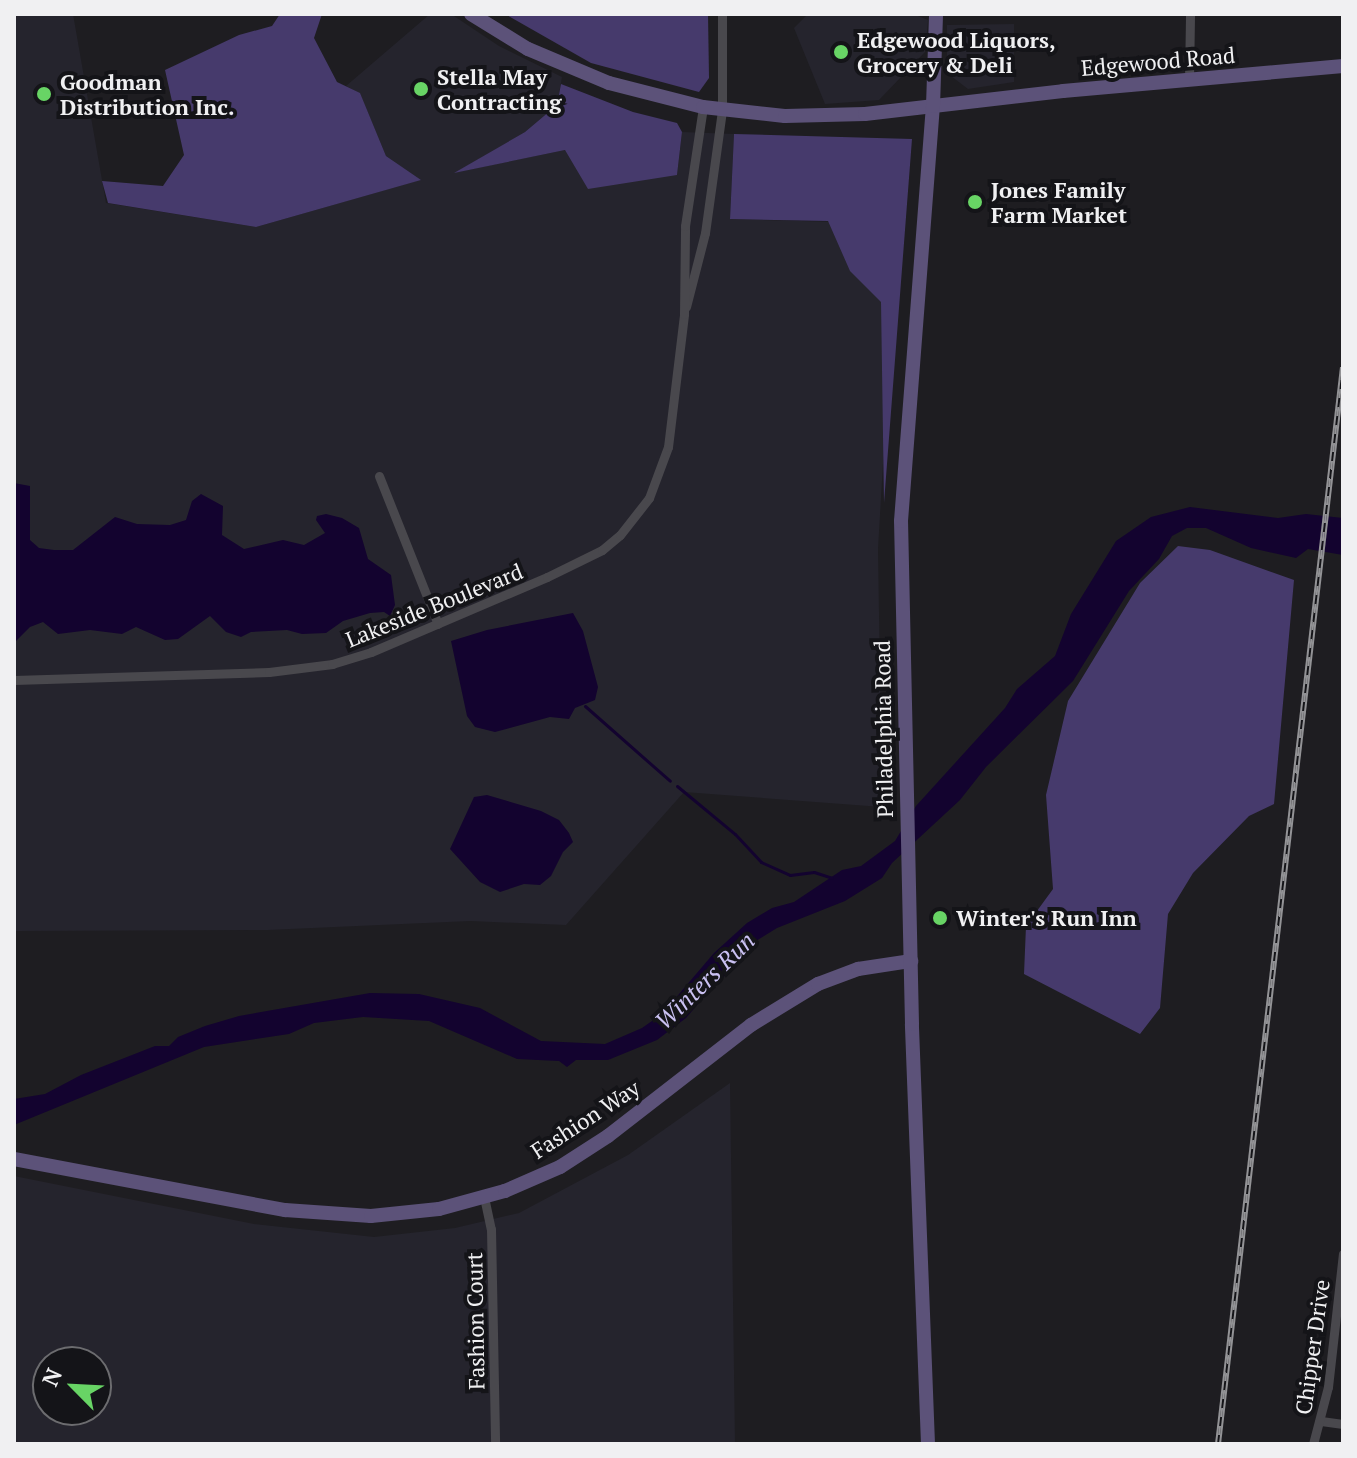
<!DOCTYPE html>
<style>
body{margin:0}
#map{position:relative;width:1357px;height:1458px;overflow:hidden;background:#1e1d21;font-family:"PT Serif",serif}
div>[style]{position:absolute}
[style*='--x']{left:calc(var(--x)*1px);top:calc(var(--y)*1px);width:calc(var(--w)*1px);rotate:calc(var(--a)*1deg)}
.built>*{inset:0;background:#25242d}
.forest>*{inset:0;background:#463a6c}
.water>*{inset:0;background:#13032f}
.stream>*{height:3px;margin:-1.5px;padding:0 1.5px;transform-origin:1.5px;border-radius:1.5px;background:#13032f}
.street>*{height:9px;margin:-4.5px;padding:0 4.5px;transform-origin:4.5px;border-radius:4.5px;background:#49484d}
.secondary>*{height:14px;margin:-7px;padding:0 7px;transform-origin:7px;border-radius:7px;background:#5c5279}
.rail>*{height:6px;margin-top:-3px;transform-origin:0;background:repeating-linear-gradient(90deg,#141418 0 9px,#939396 0 18px);box-sizing:border-box;border-block:2px solid #939396}
.dots>*{width:22px;height:22px;translate:-50% -50%;box-sizing:border-box;border:4px solid #141418;border-radius:50%}
span{translate:-50% -50%;white-space:nowrap;text-align:center;line-height:1.15;-webkit-text-stroke:8px #141418;paint-order:stroke}
.poi-label{font-size:22px;color:#f0f0f2;font-weight:700}
.left{translate:0 -50%;text-align:left}
.street-label{font-size:22px;color:#f0f0f2}
.water-label{font-size:24px;color:#cac1f2;font-style:italic}
.frame{position:absolute;inset:0;border:16px solid #f0f0f2;pointer-events:none}
.north{position:absolute;left:32px;top:1346px;width:80px;height:80px;box-sizing:border-box;background:#141418;border:2px solid #6c6c6f;border-radius:50%;rotate:294deg;font-size:22px;font-weight:700;line-height:32px;text-align:center;color:#f0f0f2}
.north::after{content:'';display:block;margin:auto;width:28px;height:36px;background:#68d465;clip-path:polygon(50% 0,100% 100%,50% 72%,0 100%)}
</style>
<div id="map">
<div class="built">
<div style="clip-path:polygon(14px 14px,73px 14px,106px 203px,256px 227px,420px 180px,386px 156px,360px 94px,346px 86px,430px 14px,451px 14px,499px 46px,562px 77px,557px 105px,525px 132px,457px 172px,565px 150px,677px 175px,682px 132px,734px 134px,730px 219px,839px 222px,892px 310px,878px 549px,882px 807px,684px 792px,566px 925px,470px 921px,267px 930px,14px 931px)"></div>
<div style="clip-path:polygon(808px 14px,913px 14px,928px 20px,925px 52px,879px 100px,825px 104px,794px 28px)"></div>
<div style="clip-path:polygon(1014px 24px,1014px 82px,968px 89px,947px 73px,947px 25px)"></div>
<div style="clip-path:polygon(evenodd,730px 1083px,735px 1444px,14px 1444px,14px 1176px,254px 1224px,374px 1237px,455px 1228px,519px 1213px,628px 1155px,730px 1083px,48px 1362px,96px 1362px,96px 1410px,48px 1410px,48px 1362px)"></div>
</div>
<div class="forest">
<div style="clip-path:polygon(280px 14px,322px 14px,314px 38px,337px 82px,360px 93px,386px 156px,421px 180px,256px 227px,108px 203px,102px 181px,163px 186px,184px 155px,165px 70px,239px 35px,272px 26px)"></div>
<div style="clip-path:polygon(505px 14px,708px 14px,709px 78px,699px 92px,591px 63px)"></div>
<div style="clip-path:polygon(561px 84px,633px 112px,677px 123px,682px 132px,677px 175px,588px 189px,565px 150px,454px 173px,525px 132px,557px 105px)"></div>
<div style="clip-path:polygon(734px 134px,912px 139px,884px 503px,881px 302px,850px 271px,828px 221px,730px 219px)"></div>
<div style="clip-path:polygon(1178px 546px,1210px 550px,1294px 580px,1274px 804px,1249px 816px,1193px 873px,1168px 914px,1160px 1008px,1140px 1034px,1024px 974px,1026px 926px,1053px 889px,1046px 795px,1068px 701px,1140px 583px)"></div>
</div>
<div class="water">
<div style="clip-path:polygon(14px 483px,30px 486px,30px 540px,39px 548px,54px 550px,73px 550px,115px 517px,137px 524px,170px 525px,186px 520px,192px 501px,201px 494px,223px 506px,222px 535px,244px 549px,283px 540px,304px 545px,325px 533px,316px 520px,317px 516px,326px 514px,342px 518px,359px 528px,368px 559px,391px 575px,395px 605px,390px 616px,384px 612px,370px 613px,343px 621px,326px 633px,302px 634px,287px 630px,251px 632px,241px 637px,226px 632px,210px 616px,178px 639px,165px 640px,136px 627px,122px 634px,90px 630px,58px 634px,43px 622px,30px 627px,14px 643px)"></div>
<div style="clip-path:polygon(1190px 507px,1278px 518px,1306px 514px,1343px 518px,1343px 555px,1308px 549px,1296px 558px,1251px 548px,1206px 528px,1187px 528px,1172px 536px,1159px 559px,1129px 591px,1073px 681px,986px 767px,960px 800px,892px 863px,882px 878px,845px 901px,777px 928px,756px 941px,738px 965px,716px 983px,686px 1018px,657px 1040px,608px 1060px,576px 1060px,567px 1067px,559px 1061px,517px 1059px,429px 1021px,363px 1017px,314px 1023px,289px 1034px,204px 1047px,14px 1125px,14px 1099px,45px 1094px,81px 1075px,155px 1046px,169px 1046px,178px 1037px,205px 1026px,239px 1016px,370px 993px,419px 994px,480px 1008px,541px 1041px,605px 1044px,642px 1028px,662px 1014px,714px 953px,747px 923px,772px 908px,794px 902px,842px 870px,861px 866px,895px 841px,916px 806px,1005px 708px,1017px 689px,1055px 656px,1071px 614px,1116px 541px,1151px 517px)"></div>
<div style="clip-path:polygon(573px 613px,583px 631px,598px 687px,595px 700px,575px 708px,569px 719px,550px 717px,495px 732px,475px 727px,467px 716px,451px 641px,487px 630px)"></div>
<div style="clip-path:polygon(487px 795px,541px 811px,559px 820px,569px 833px,573px 842px,563px 852px,551px 876px,540px 885px,524px 884px,500px 892px,480px 882px,450px 849px,474px 797px)"></div>
</div>
<div class="stream">
<div style="--x:585;--y:706;--w:113;--a:41.4"></div>
<div style="--x:677;--y:786;--w:75;--a:39.6"></div>
<div style="--x:735;--y:834;--w:38;--a:47"></div>
<div style="--x:761;--y:862;--w:32;--a:24"></div>
<div style="--x:790;--y:875;--w:24;--a:-7"></div>
<div style="--x:814;--y:872;--w:19;--a:18"></div>
</div>
<div class="street">
<div style="--x:1189;--y:80;--w:66;--a:-89.1"></div>
<div style="--x:686;--y:307;--w:76;--a:-75.6"></div>
<div style="--x:705;--y:233;--w:124;--a:-82.1"></div>
<div style="--x:722;--y:110;--w:96;--a:-90"></div>
<div style="--x:379;--y:476;--w:159;--a:68.3"></div>
<div style="--x:14;--y:680;--w:255;--a:-1.8"></div>
<div style="--x:269;--y:672;--w:64;--a:-7.2"></div>
<div style="--x:332;--y:664;--w:41;--a:-17.1"></div>
<div style="--x:371;--y:652;--w:191;--a:-23.1"></div>
<div style="--x:547;--y:577;--w:61;--a:-26.1"></div>
<div style="--x:602;--y:550;--w:23;--a:-40"></div>
<div style="--x:620;--y:535;--w:47;--a:-51.9"></div>
<div style="--x:649;--y:498;--w:54;--a:-69.6"></div>
<div style="--x:668;--y:447;--w:134;--a:-83.1"></div>
<div style="--x:684;--y:314;--w:88;--a:-89.3"></div>
<div style="--x:685;--y:226;--w:120;--a:-81.4"></div>
<div style="--x:484;--y:1197;--w:33;--a:78"></div>
<div style="--x:491;--y:1229;--w:215;--a:88.9"></div>
<div style="--x:1321;--y:1421;--w:22;--a:8"></div>
<div style="--x:1313;--y:1444;--w:59;--a:-75.3"></div>
<div style="--x:1328;--y:1387;--w:134;--a:-83.6"></div>
</div>
<div class="secondary">
<div style="--x:471;--y:14;--w:67;--a:31.6"></div>
<div style="--x:528;--y:49;--w:88;--a:22.8"></div>
<div style="--x:609;--y:83;--w:97;--a:14.3"></div>
<div style="--x:703;--y:107;--w:82;--a:6.3"></div>
<div style="--x:785;--y:116;--w:80;--a:-1.4"></div>
<div style="--x:865;--y:114;--w:199;--a:-6.6"></div>
<div style="--x:1063;--y:91;--w:281;--a:-5.1"></div>
<div style="--x:14;--y:1159;--w:276;--a:10.7"></div>
<div style="--x:285;--y:1210;--w:86;--a:4"></div>
<div style="--x:371;--y:1216;--w:68;--a:-5.9"></div>
<div style="--x:439;--y:1209;--w:68;--a:-15.3"></div>
<div style="--x:505;--y:1191;--w:60;--a:-23.6"></div>
<div style="--x:560;--y:1167;--w:57;--a:-32.9"></div>
<div style="--x:608;--y:1136;--w:181;--a:-37.8"></div>
<div style="--x:751;--y:1025;--w:79;--a:-31.5"></div>
<div style="--x:818;--y:984;--w:43;--a:-20.6"></div>
<div style="--x:858;--y:969;--w:54;--a:-8.6"></div>
<div style="--x:928;--y:1444;--w:420;--a:-92.2"></div>
<div style="--x:912;--y:1024;--w:503;--a:-91.25"></div>
<div style="--x:901;--y:521;--w:416;--a:-85.6"></div>
<div style="--x:933;--y:106;--w:92;--a:-88.1"></div>
</div>
<div class="rail">
<div style="--x:1218;--y:1444;--w:1084;--a:-83.38"></div>
</div>
<div class="dots">
<div style="left:841px;top:52px;background:#68d465"></div>
<div style="left:421px;top:89px;background:#68d465"></div>
<div style="left:44px;top:94px;background:#68d465"></div>
<div style="left:975px;top:202px;background:#68d465"></div>
<div style="left:940px;top:918px;background:#68d465"></div>
</div>
<div class="poi-label">
<span class="left" style="left:857px;top:52px">Edgewood Liquors,<br>Grocery &amp; Deli</span>
<span class="left" style="left:437px;top:89px">Stella May<br>Contracting</span>
<span class="left" style="left:60px;top:94px">Goodman<br>Distribution Inc.</span>
<span class="left" style="left:991px;top:202px">Jones Family<br>Farm Market</span>
<span class="left" style="left:956px;top:918px">Winter's Run Inn</span>
</div>
<div class="street-label">
<span style="left:1158px;top:61px;rotate:-5deg">Edgewood Road</span>
<span style="left:434px;top:605px;rotate:-22deg">Lakeside Boulevard</span>
<span style="left:883px;top:729px;rotate:-91deg">Philadelphia Road</span>
<span style="left:585px;top:1119px;rotate:-33deg">Fashion Way</span>
<span style="left:475px;top:1321px;rotate:-91deg">Fashion Court</span>
<span style="left:1312px;top:1347px;rotate:-82deg">Chipper Drive</span>
</div>
<div class="water-label">
<span style="left:705px;top:981px;rotate:-44deg">Winters Run</span>
</div>
<div class="frame"></div>
<div class="north">N</div>
</div>
